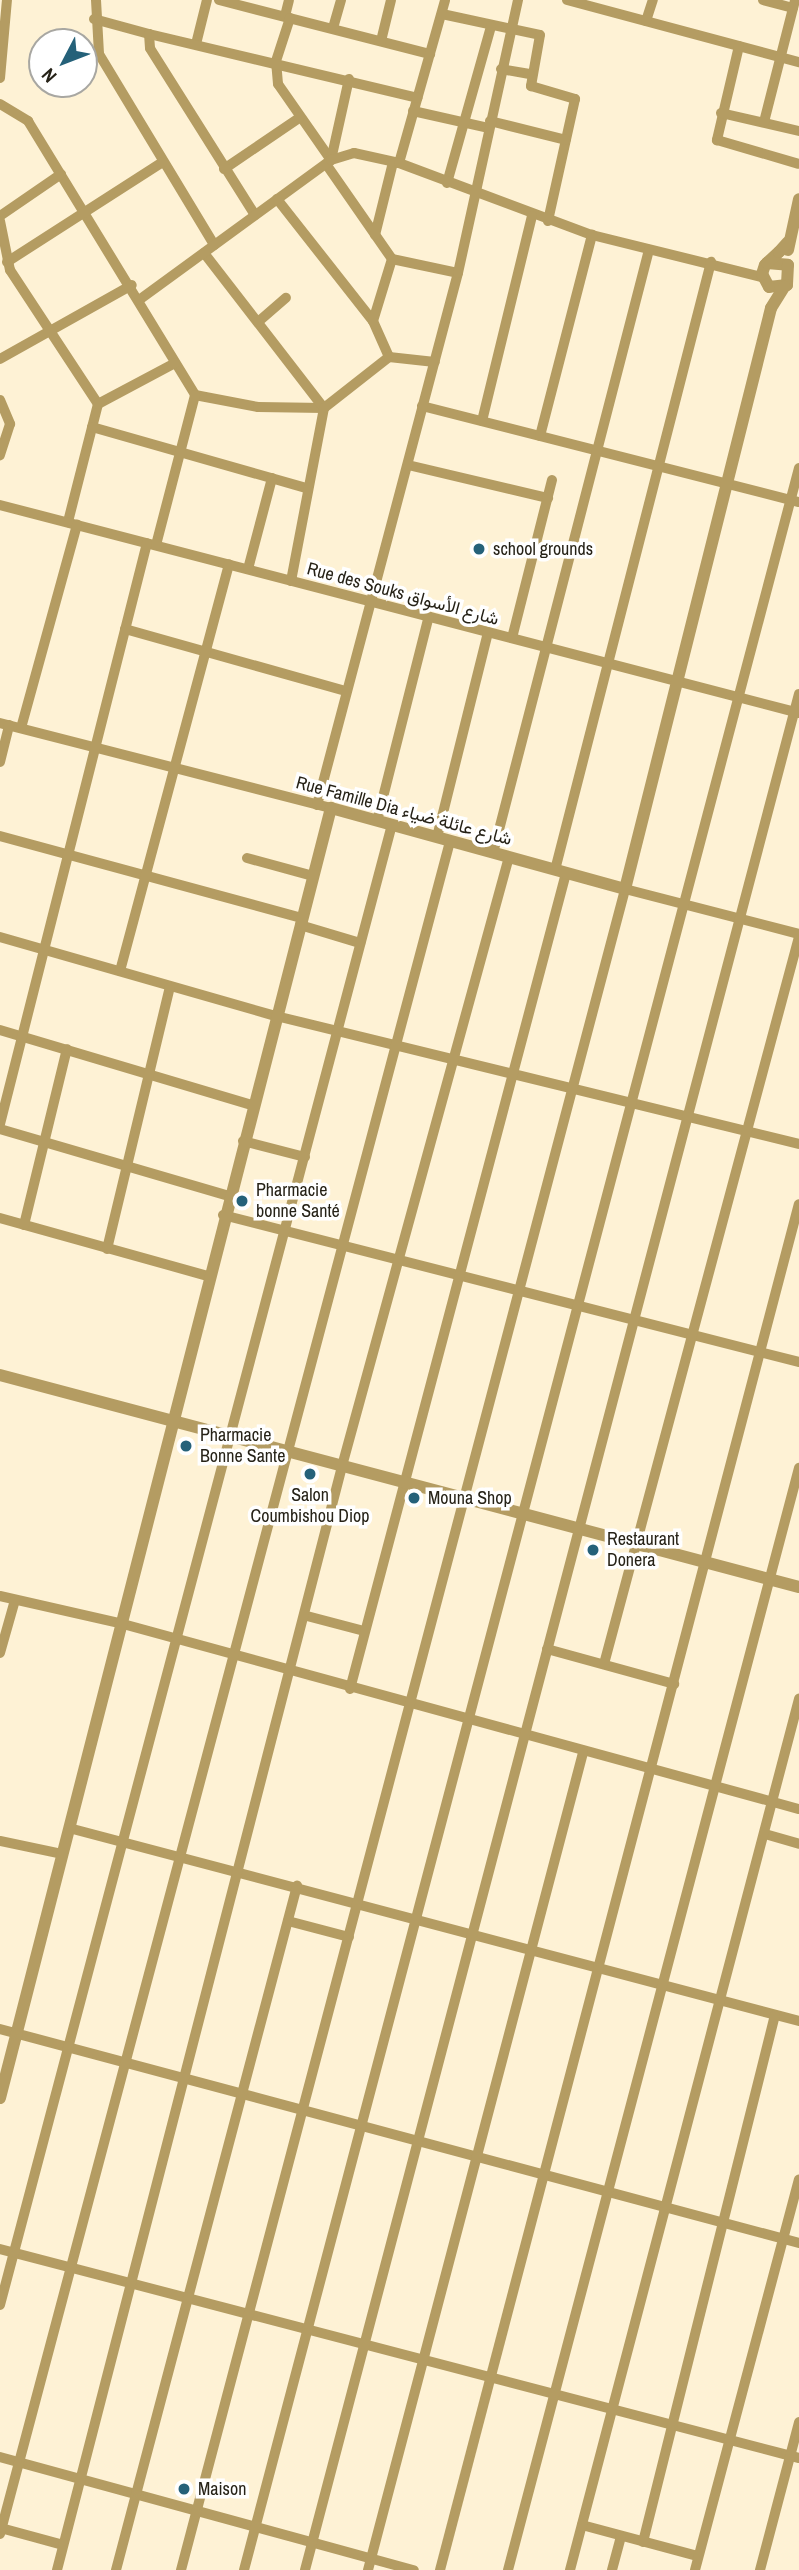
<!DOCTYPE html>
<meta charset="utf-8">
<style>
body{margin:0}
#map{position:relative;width:799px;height:2570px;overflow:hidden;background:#fef2d5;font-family:"Archivo Narrow",Vazirmatn,sans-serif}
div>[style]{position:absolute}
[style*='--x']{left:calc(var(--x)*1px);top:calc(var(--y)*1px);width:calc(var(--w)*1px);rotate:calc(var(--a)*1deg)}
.minor>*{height:10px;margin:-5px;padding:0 5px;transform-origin:5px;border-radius:5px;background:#b49c62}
.tertiary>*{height:12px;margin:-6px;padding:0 6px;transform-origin:6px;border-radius:6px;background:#b49c62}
.dots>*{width:19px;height:19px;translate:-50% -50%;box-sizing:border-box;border:4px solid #fff;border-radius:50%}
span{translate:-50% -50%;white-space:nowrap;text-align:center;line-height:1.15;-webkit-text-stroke:7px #fff;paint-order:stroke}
.poi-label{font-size:18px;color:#262217}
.left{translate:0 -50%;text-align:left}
.street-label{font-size:18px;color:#262217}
.north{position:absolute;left:28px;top:28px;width:70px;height:70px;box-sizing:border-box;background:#fff;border:2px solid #a8a7a2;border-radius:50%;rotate:228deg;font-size:19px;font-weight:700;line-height:28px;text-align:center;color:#262217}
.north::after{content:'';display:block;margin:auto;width:24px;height:32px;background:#256179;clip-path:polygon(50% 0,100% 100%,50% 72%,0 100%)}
</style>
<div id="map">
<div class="minor">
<div style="--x:96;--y:0;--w:54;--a:86.8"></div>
<div style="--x:99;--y:54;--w:223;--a:58.9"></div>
<div style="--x:219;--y:0;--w:218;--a:14.4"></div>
<div style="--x:567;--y:0;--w:240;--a:15"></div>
<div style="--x:763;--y:0;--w:31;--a:15"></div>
<div style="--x:442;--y:14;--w:100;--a:12.1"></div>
<div style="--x:540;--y:35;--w:52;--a:100"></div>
<div style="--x:531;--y:86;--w:46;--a:16.5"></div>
<div style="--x:575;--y:99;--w:125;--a:102.5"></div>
<div style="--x:285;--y:16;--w:16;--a:-76"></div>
<div style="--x:290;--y:18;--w:45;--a:108"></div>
<div style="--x:276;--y:61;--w:23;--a:85"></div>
<div style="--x:278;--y:84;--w:93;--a:55.1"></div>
<div style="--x:94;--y:19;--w:57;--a:15.3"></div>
<div style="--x:646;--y:21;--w:22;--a:-72"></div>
<div style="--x:333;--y:28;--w:29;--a:-74"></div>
<div style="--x:381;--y:41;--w:42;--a:-76.3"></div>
<div style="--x:196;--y:44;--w:45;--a:-76"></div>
<div style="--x:739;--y:46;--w:97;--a:103.2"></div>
<div style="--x:717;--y:140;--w:85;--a:16.3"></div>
<div style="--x:501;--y:69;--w:29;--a:10"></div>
<div style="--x:0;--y:78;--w:78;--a:-84.9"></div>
<div style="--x:0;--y:104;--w:33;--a:31"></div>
<div style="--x:28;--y:121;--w:321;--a:58.6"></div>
<div style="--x:195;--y:395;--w:64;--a:10.8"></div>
<div style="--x:258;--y:407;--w:66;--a:0.9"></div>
<div style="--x:413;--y:111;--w:78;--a:12.6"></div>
<div style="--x:721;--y:113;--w:80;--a:13"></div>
<div style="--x:490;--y:121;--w:78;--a:14"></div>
<div style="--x:764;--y:122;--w:126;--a:-75.7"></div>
<div style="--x:331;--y:160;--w:83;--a:-77.5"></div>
<div style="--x:399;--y:163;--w:169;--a:-74.2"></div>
<div style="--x:326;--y:164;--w:116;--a:55.2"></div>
<div style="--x:224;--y:169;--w:91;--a:-34.2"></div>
<div style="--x:447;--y:183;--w:163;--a:-74.3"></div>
<div style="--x:277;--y:199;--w:155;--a:51.8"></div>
<div style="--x:373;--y:321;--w:39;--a:66"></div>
<div style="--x:255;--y:215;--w:197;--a:-122.2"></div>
<div style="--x:150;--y:48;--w:14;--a:-94"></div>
<div style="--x:149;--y:34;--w:276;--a:13.4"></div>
<div style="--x:0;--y:216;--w:74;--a:-34.5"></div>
<div style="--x:0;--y:221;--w:50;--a:78.5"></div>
<div style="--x:10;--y:270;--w:160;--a:56.7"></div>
<div style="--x:98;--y:404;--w:122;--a:104.3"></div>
<div style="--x:375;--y:235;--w:75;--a:-76.1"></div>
<div style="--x:204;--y:253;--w:196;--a:52.3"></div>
<div style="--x:7;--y:262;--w:185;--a:-32.7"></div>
<div style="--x:139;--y:300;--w:238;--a:-36.1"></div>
<div style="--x:331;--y:160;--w:24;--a:-17"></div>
<div style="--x:354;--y:153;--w:46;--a:12.5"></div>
<div style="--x:399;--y:163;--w:206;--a:20.5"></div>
<div style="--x:592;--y:235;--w:175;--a:13.9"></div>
<div style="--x:373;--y:321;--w:65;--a:-73"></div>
<div style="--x:392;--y:259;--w:67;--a:12"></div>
<div style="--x:258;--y:322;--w:37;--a:-41"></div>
<div style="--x:0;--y:359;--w:151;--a:-29.3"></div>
<div style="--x:0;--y:400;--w:26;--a:67"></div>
<div style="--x:10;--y:424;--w:33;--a:108"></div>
<div style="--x:98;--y:404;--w:87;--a:-28"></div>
<div style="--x:422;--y:406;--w:389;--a:14.3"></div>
<div style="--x:482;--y:421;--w:211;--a:-76.3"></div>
<div style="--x:92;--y:427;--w:223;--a:15.9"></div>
<div style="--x:540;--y:436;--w:208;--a:-75.5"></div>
<div style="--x:408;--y:465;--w:144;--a:13.3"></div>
<div style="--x:0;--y:505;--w:826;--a:14.59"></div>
<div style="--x:156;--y:545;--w:155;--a:-75.4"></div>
<div style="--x:248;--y:569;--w:94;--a:-75.2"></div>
<div style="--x:291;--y:581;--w:176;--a:-79.2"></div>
<div style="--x:324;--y:408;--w:83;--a:-38.1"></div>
<div style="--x:389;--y:357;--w:46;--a:6.2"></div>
<div style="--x:125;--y:629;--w:230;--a:15.7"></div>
<div style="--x:512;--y:638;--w:163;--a:-75.8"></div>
<div style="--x:0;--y:723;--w:342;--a:14.4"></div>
<div style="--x:21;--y:728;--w:211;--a:-74.6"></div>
<div style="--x:0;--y:762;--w:38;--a:-76"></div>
<div style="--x:317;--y:805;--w:550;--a:-75.16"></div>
<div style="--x:458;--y:273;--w:280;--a:-77.6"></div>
<div style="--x:377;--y:821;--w:211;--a:-75.8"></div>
<div style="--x:0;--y:836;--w:313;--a:15.2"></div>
<div style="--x:437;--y:837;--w:211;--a:-76"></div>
<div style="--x:493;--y:853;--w:623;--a:-75.5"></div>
<div style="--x:247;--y:858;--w:68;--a:15.3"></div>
<div style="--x:555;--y:870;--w:628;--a:-75.61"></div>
<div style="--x:300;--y:925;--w:63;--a:16.7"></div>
<div style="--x:0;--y:937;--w:287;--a:16"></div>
<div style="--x:276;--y:1016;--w:538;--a:13.75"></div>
<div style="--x:120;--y:971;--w:421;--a:-75"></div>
<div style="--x:0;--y:1030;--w:263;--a:16.6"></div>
<div style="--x:0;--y:1124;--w:599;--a:-75.8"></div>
<div style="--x:0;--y:1129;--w:239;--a:16.3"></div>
<div style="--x:243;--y:1141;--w:64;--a:14.5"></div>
<div style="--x:223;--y:1215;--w:594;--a:14.32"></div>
<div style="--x:0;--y:1218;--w:216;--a:15.6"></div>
<div style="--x:24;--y:1225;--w:181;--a:-76.3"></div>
<div style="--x:107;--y:1249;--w:269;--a:-76.5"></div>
<div style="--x:0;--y:1596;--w:126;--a:12.8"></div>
<div style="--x:123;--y:1624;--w:701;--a:15.31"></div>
<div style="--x:307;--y:1616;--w:59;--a:14.7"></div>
<div style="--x:547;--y:1649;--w:132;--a:15.4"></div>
<div style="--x:0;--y:1653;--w:55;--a:-74.2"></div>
<div style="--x:604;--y:1664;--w:753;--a:-74.99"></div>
<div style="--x:350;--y:1689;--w:844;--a:-75.17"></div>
<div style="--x:69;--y:1828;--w:755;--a:14.81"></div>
<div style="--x:765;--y:1834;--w:35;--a:16"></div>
<div style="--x:0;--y:1841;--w:63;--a:11.8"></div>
<div style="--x:288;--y:1921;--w:63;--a:14.7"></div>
<div style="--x:0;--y:2029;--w:827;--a:14.99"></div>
<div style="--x:0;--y:2249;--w:826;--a:14.66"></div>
<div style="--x:0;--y:2305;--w:1531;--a:-75.17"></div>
<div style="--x:0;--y:2457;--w:429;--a:15.3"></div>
<div style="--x:582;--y:2525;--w:120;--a:15"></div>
<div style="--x:1;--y:2528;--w:64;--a:15.3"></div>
<div style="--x:0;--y:2534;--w:1752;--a:-75.11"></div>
<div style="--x:643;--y:2542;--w:543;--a:-75.94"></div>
<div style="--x:57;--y:2570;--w:1140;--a:-75.52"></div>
<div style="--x:342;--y:1466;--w:631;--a:-74.67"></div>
<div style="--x:116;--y:2570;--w:708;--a:-75.18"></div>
<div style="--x:181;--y:2570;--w:1739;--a:-75.2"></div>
<div style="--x:625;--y:889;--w:180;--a:14.5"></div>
<div style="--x:244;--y:2570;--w:2174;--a:-75.21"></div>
<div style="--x:305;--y:2570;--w:1940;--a:-75.25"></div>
<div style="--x:368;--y:2570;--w:845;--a:-75.26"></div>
<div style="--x:440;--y:2570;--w:1412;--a:-75.28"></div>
<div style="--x:508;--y:2570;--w:1140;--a:-75.21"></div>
<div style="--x:570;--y:2570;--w:901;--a:-75.27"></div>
<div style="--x:612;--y:2570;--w:34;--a:-75"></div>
<div style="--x:695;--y:2570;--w:404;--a:-75.1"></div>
<div style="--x:760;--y:2570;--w:153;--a:-75.2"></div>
</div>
<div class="tertiary">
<div style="--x:788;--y:250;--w:52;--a:-77.8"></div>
<div style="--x:767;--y:263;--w:21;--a:5"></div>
<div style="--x:788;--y:265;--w:20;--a:93"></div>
<div style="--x:787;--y:285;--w:18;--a:174"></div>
<div style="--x:769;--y:287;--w:15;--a:-118"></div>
<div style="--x:762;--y:274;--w:9;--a:-72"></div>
<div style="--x:765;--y:265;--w:3;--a:-45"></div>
<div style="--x:767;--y:263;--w:16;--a:-43"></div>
<div style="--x:779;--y:252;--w:13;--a:-48"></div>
<div style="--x:0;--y:1375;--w:827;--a:14.86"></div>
<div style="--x:0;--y:2098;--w:1332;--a:-75.61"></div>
<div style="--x:331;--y:808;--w:305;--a:15.4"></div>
<div style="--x:625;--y:889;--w:599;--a:-75.89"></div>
<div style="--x:771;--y:308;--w:25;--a:-58"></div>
</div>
<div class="dots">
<div style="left:479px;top:549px;background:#256179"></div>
<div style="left:242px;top:1201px;background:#256179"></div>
<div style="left:186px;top:1446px;background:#256179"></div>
<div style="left:310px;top:1474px;background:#256179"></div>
<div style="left:414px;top:1498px;background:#256179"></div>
<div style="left:593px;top:1550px;background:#256179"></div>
<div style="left:184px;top:2489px;background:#256179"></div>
</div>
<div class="poi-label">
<span class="left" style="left:493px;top:549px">school grounds</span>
<span class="left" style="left:256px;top:1201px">Pharmacie<br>bonne Santé</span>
<span class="left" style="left:200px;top:1446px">Pharmacie<br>Bonne Sante</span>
<span style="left:310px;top:1506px">Salon<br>Coumbishou Diop</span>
<span class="left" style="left:428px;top:1498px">Mouna Shop</span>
<span class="left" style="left:607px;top:1550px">Restaurant<br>Donera</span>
<span class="left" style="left:198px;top:2489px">Maison</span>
</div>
<div class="street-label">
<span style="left:403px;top:594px;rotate:15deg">Rue des Souks شارع الأسواق</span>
<span style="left:404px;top:811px;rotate:15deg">Rue Famille Dia شارع عائلة ضياء</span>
</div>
<div class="north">N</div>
</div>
